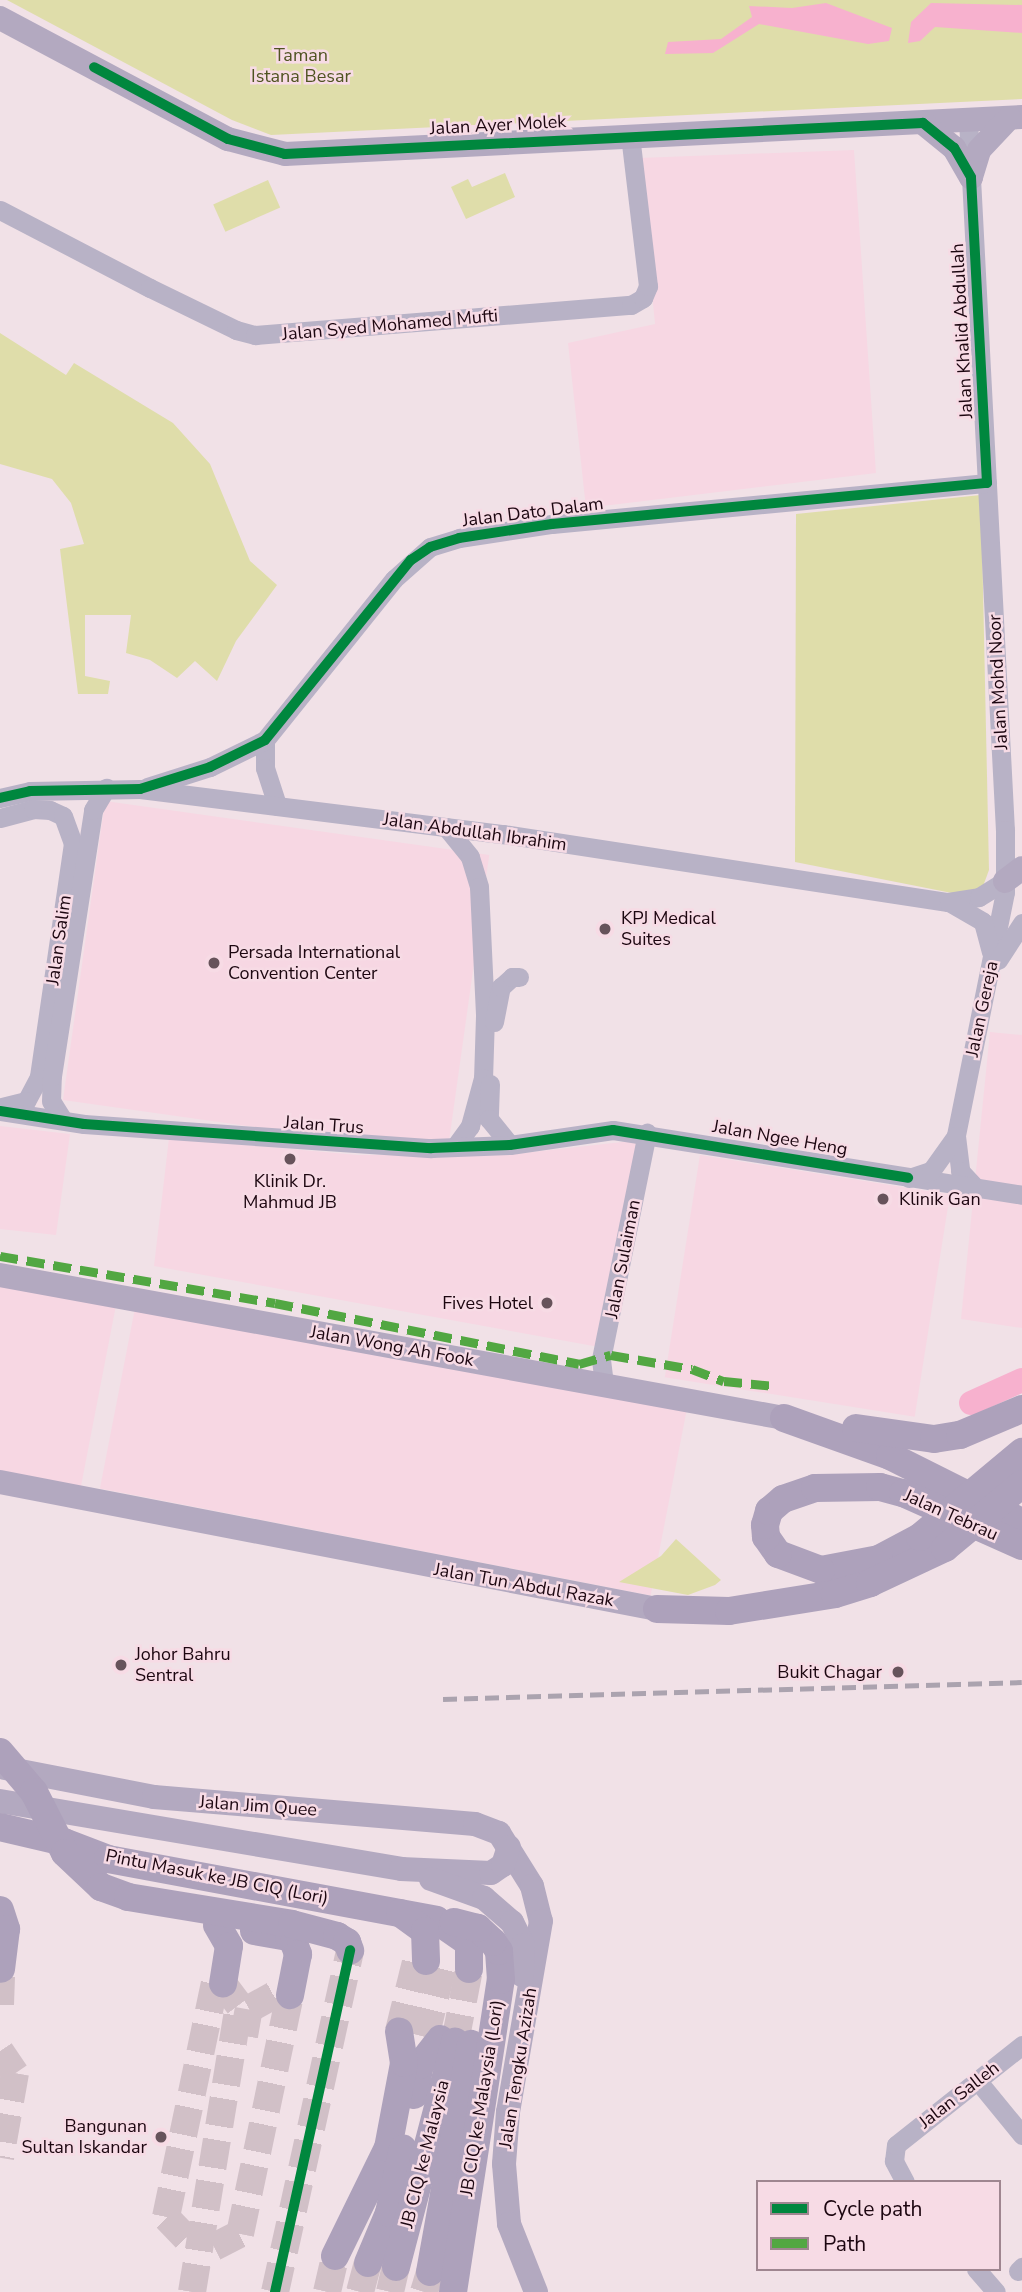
<!DOCTYPE html>
<style>
body{margin:0}
#map{position:relative;width:1022px;height:2292px;overflow:hidden;background:#f1e1e7;font-family:"Nunito Sans",sans-serif}
div>[style]{position:absolute}
[style*='--x']{left:calc(var(--x)*1px);top:calc(var(--y)*1px);width:calc(var(--w)*1px);rotate:calc(var(--a)*1deg)}
.built>*{inset:0;background:#f7d7e3;transform-origin:0 0}
.green>*{inset:0;background:#dfddaa;transform-origin:0 0}
.water>*{inset:0;background:#f7b1ce}
.river>*{height:24px;margin:-12px;padding:0 12px;transform-origin:12px;border-radius:12px;background:#f7b1ce}
.highway-tunnel>*{height:28px;margin-top:-14px;transform-origin:0;background:repeating-linear-gradient(90deg,#d1c0c7 0 28px,transparent 0 42px)}
.minor>*{height:19px;margin:-9.5px;padding:0 9.5px;transform-origin:9.5px;border-radius:9.5px;background:#b8b2c6}
.major>*{height:24px;margin:-12px;padding:0 12px;transform-origin:12px;border-radius:12px;background:#b3a9c0}
.highway>*{height:28px;margin:-14px;padding:0 14px;transform-origin:14px;border-radius:14px;background:#ada1bb}
.rail>*{height:4.5px;margin-top:-2.25px;transform-origin:0;background:repeating-linear-gradient(90deg,#aba3af 0 14px,transparent 0 21px)}
.highway-bridge>*{height:28px;margin:-14px;padding:0 14px;transform-origin:14px;border-radius:14px;background:#ada1bb}
.quiet>*{height:9px;margin-top:-4.5px;transform-origin:0;background:repeating-linear-gradient(90deg,#52a742 0 18px,transparent 0 27px)}
.cycleway>*{height:10px;margin:-5px;padding:0 5px;transform-origin:5px;border-radius:5px;background:#00873e}
.dots>*{width:19px;height:19px;translate:-50% -50%;box-sizing:border-box;border:4px solid #f7dbe5;border-radius:50%}
span{translate:-50% -50%;white-space:nowrap;text-align:center;line-height:1.15;-webkit-text-stroke:5px #f7dbe5;paint-order:stroke}
.park-label{font-size:18px;color:#4f5321}
.street-label{font-size:18px;color:#1c0610}
.poi-label{font-size:18px;color:#1c0610}
.left{translate:0 -50%;text-align:left}
.right{translate:-100% -50%;text-align:right}
.legend{position:absolute;left:756px;top:2180px;width:245px;height:91px;box-sizing:border-box;background:#f7dbe5;border:2px solid #9f8690;margin:0;padding:9px 12px;list-style:none;font-size:21px;color:#1c0610}
.legend li{display:flex;align-items:center;gap:14px;height:35px}
.legend b{width:35px;border:2px solid #9f8690}
</style>
<div id="map">
<div class="built">
<div style="clip-path:polygon(854px 150px,876px 473px,586px 508px,568px 343px,655px 324px,639px 158px)"></div>
<div style="left:105px;top:801px;width:388px;height:302px;rotate:8deg"></div>
<div style="clip-path:polygon(990px 1032px,1022px 1035px,1022px 1328px,961px 1319px)"></div>
<div style="clip-path:polygon(0 1126px,70px 1134px,56px 1235px,0 1229px)"></div>
<div style="clip-path:polygon(169px 1138px,358px 1155px,506px 1155px,640px 1140px,599px 1347px,154px 1266px)"></div>
<div style="left:700px;top:1155px;width:253px;height:225px;rotate:9deg"></div>
<div style="clip-path:polygon(0 1279px,117px 1300px,81px 1486px,0 1474px)"></div>
<div style="left:136px;top:1303px;width:561px;height:189px;rotate:11deg"></div>
</div>
<div class="green">
<div style="clip-path:polygon(7px 0,1022px 0,1022px 99px,271px 135px,232px 120px)"></div>
<div style="clip-path:polygon(505px 173px,515px 197px,466px 219px,451px 187px,468px 179px,472px 187px)"></div>
<div style="left:268px;top:180px;width:30px;height:60px;rotate:66deg"></div>
<div style="clip-path:polygon(0 333px,66px 375px,74px 363px,173px 423px,210px 464px,250px 561px,277px 585px,236px 641px,217px 681px,195px 661px,177px 678px,150px 660px,126px 653px,131px 615px,85px 615px,85px 676px,110px 681px,108px 694px,78px 694px,60px 549px,84px 544px,71px 503px,52px 479px,0 464px)"></div>
<div style="clip-path:polygon(981px 495px,989px 870px,982px 889px,967px 896px,795px 862px,796px 514px)"></div>
<div style="clip-path:polygon(676px 1539px,721px 1580px,715px 1585px,688px 1595px,619px 1582px,661px 1556px)"></div>
</div>
<div class="water">
<div style="clip-path:polygon(826px 3px,892px 28px,889px 41px,868px 44px,759px 24px,713px 53px,665px 54px,668px 42px,721px 39px,752px 17px,749px 6px,792px 8px)"></div>
<div style="clip-path:polygon(931px 3px,1022px 5px,1022px 33px,935px 27px,920px 41px,908px 43px,911px 22px)"></div>
</div>
<div class="river">
<div style="--x:971;--y:1403;--w:56;--a:-24.3"></div>
</div>
<div class="highway-tunnel">
<div style="--x:0;--y:2005;--w:36;--a:-88"></div>
<div style="--x:399;--y:2031;--w:71;--a:-76.2"></div>
<div style="--x:244;--y:2036;--w:27;--a:-80"></div>
<div style="--x:249;--y:2009;--w:33;--a:-29"></div>
<div style="--x:425;--y:2037;--w:74;--a:-76"></div>
<div style="--x:455;--y:2042;--w:74;--a:-79.1"></div>
<div style="--x:0;--y:2051;--w:27;--a:56"></div>
<div style="--x:15;--y:2073;--w:86;--a:100"></div>
<div style="--x:186;--y:2238;--w:29;--a:-134"></div>
<div style="--x:166;--y:2217;--w:240;--a:-78.2"></div>
<div style="--x:214;--y:2247;--w:29;--a:-27"></div>
<div style="--x:240;--y:2234;--w:244;--a:-78.2"></div>
<div style="--x:192;--y:2292;--w:291;--a:-80.7"></div>
<div style="--x:239;--y:2005;--w:26;--a:-127"></div>
<div style="--x:275;--y:2292;--w:350;--a:-77.6"></div>
<div style="--x:327;--y:2292;--w:37;--a:-77"></div>
<div style="--x:360;--y:2292;--w:30;--a:-75"></div>
<div style="--x:390;--y:2292;--w:26;--a:-77"></div>
<div style="--x:424;--y:2292;--w:21;--a:-73"></div>
</div>
<div class="minor">
<div style="--x:968;--y:120;--w:711;--a:87.02"></div>
<div style="--x:1005;--y:830;--w:62;--a:90"></div>
<div style="--x:1005;--y:892;--w:249;--a:101.4"></div>
<div style="--x:956;--y:1136;--w:35;--a:83"></div>
<div style="--x:960;--y:1171;--w:23;--a:47"></div>
<div style="--x:0;--y:210;--w:169;--a:27.5"></div>
<div style="--x:150;--y:288;--w:96;--a:26"></div>
<div style="--x:236;--y:330;--w:20;--a:15"></div>
<div style="--x:255;--y:335;--w:377;--a:-4.6"></div>
<div style="--x:631;--y:305;--w:14;--a:-30"></div>
<div style="--x:643;--y:298;--w:13;--a:-67"></div>
<div style="--x:648;--y:286;--w:152;--a:-96.8"></div>
<div style="--x:265;--y:740;--w:28;--a:90"></div>
<div style="--x:265;--y:768;--w:40;--a:72"></div>
<div style="--x:147;--y:787;--w:66;--a:-17.6"></div>
<div style="--x:210;--y:767;--w:61;--a:-26.1"></div>
<div style="--x:265;--y:740;--w:206;--a:-51.3"></div>
<div style="--x:394;--y:579;--w:48;--a:-41.6"></div>
<div style="--x:430;--y:547;--w:30;--a:-17"></div>
<div style="--x:459;--y:538;--w:94;--a:-8.6"></div>
<div style="--x:552;--y:524;--w:437;--a:-5.4"></div>
<div style="--x:0;--y:798;--w:31;--a:-13"></div>
<div style="--x:30;--y:791;--w:110;--a:-1"></div>
<div style="--x:140;--y:789;--w:366;--a:7.1"></div>
<div style="--x:503;--y:834;--w:450;--a:8.7"></div>
<div style="--x:948;--y:902;--w:31;--a:-9"></div>
<div style="--x:979;--y:897;--w:31;--a:-32"></div>
<div style="--x:0;--y:818;--w:34;--a:-15"></div>
<div style="--x:33;--y:809;--w:17;--a:3"></div>
<div style="--x:50;--y:810;--w:14;--a:25"></div>
<div style="--x:63;--y:816;--w:29;--a:70"></div>
<div style="--x:73;--y:843;--w:236;--a:98.3"></div>
<div style="--x:39;--y:1077;--w:27;--a:118"></div>
<div style="--x:26;--y:1101;--w:25;--a:166"></div>
<div style="--x:446;--y:827;--w:38;--a:51"></div>
<div style="--x:470;--y:857;--w:31;--a:73"></div>
<div style="--x:479;--y:887;--w:129;--a:87.3"></div>
<div style="--x:485;--y:1016;--w:62;--a:91.8"></div>
<div style="--x:483;--y:1078;--w:50;--a:105.2"></div>
<div style="--x:470;--y:1126;--w:26;--a:126"></div>
<div style="--x:949;--y:902;--w:39;--a:30"></div>
<div style="--x:983;--y:922;--w:31;--a:75"></div>
<div style="--x:998;--y:960;--w:44;--a:-57"></div>
<div style="--x:494;--y:1022;--w:36;--a:-79"></div>
<div style="--x:501;--y:987;--w:15;--a:-42"></div>
<div style="--x:512;--y:977;--w:7;--a:0"></div>
<div style="--x:490;--y:1084;--w:35;--a:92"></div>
<div style="--x:489;--y:1119;--w:33;--a:51"></div>
<div style="--x:0;--y:1111;--w:85;--a:8.8"></div>
<div style="--x:84;--y:1124;--w:348;--a:4"></div>
<div style="--x:431;--y:1148;--w:79;--a:-2.2"></div>
<div style="--x:510;--y:1145;--w:104;--a:-8.3"></div>
<div style="--x:613;--y:1130;--w:414;--a:9"></div>
<div style="--x:63;--y:1120;--w:22;--a:-122"></div>
<div style="--x:51;--y:1101;--w:25;--a:-88"></div>
<div style="--x:52;--y:1076;--w:269;--a:-81.2"></div>
<div style="--x:93;--y:810;--w:26;--a:-59"></div>
<div style="--x:909;--y:1178;--w:23;--a:-18"></div>
<div style="--x:931;--y:1171;--w:43;--a:-54.5"></div>
<div style="--x:604;--y:1384;--w:25;--a:-97"></div>
<div style="--x:601;--y:1359;--w:231;--a:-78.5"></div>
<div style="--x:977;--y:2080;--w:71;--a:50.7"></div>
<div style="--x:905;--y:2182;--w:24;--a:-118"></div>
<div style="--x:894;--y:2161;--w:16;--a:-83"></div>
<div style="--x:896;--y:2145;--w:161;--a:-38.4"></div>
<div style="--x:976;--y:2269;--w:30;--a:49"></div>
<div style="--x:1018;--y:2271;--w:6;--a:-45"></div>
</div>
<div class="major">
<div style="--x:0;--y:18;--w:258;--a:28"></div>
<div style="--x:228;--y:139;--w:59;--a:14.7"></div>
<div style="--x:285;--y:154;--w:738;--a:-2.87"></div>
<div style="--x:923;--y:123;--w:40;--a:39"></div>
<div style="--x:954;--y:148;--w:34;--a:60"></div>
<div style="--x:971;--y:177;--w:28;--a:-73"></div>
<div style="--x:979;--y:150;--w:44;--a:-46.8"></div>
<div style="--x:1005;--y:881;--w:21;--a:-37"></div>
<div style="--x:0;--y:1275;--w:797;--a:10.34"></div>
<div style="--x:0;--y:1482;--w:669;--a:10.94"></div>
<div style="--x:5;--y:1768;--w:152;--a:11"></div>
<div style="--x:154;--y:1797;--w:322;--a:4.8"></div>
<div style="--x:475;--y:1824;--w:26;--a:21"></div>
<div style="--x:499;--y:1833;--w:62;--a:58.1"></div>
<div style="--x:532;--y:1886;--w:36;--a:76"></div>
<div style="--x:541;--y:1921;--w:194;--a:99.8"></div>
<div style="--x:508;--y:2112;--w:52;--a:94.4"></div>
<div style="--x:504;--y:2164;--w:60;--a:85.2"></div>
<div style="--x:509;--y:2224;--w:73;--a:68.3"></div>
<div style="--x:0;--y:1801;--w:407;--a:9.6"></div>
<div style="--x:401;--y:1869;--w:90;--a:2.5"></div>
<div style="--x:491;--y:1873;--w:14;--a:-34"></div>
<div style="--x:503;--y:1865;--w:19;--a:-72"></div>
<div style="--x:431;--y:1879;--w:56;--a:19.7"></div>
<div style="--x:484;--y:1898;--w:37;--a:41"></div>
<div style="--x:512;--y:1922;--w:25;--a:64"></div>
<div style="--x:523;--y:1945;--w:30;--a:92"></div>
</div>
<div class="highway">
<div style="--x:784;--y:1418;--w:113;--a:19.7"></div>
<div style="--x:890;--y:1456;--w:148;--a:26.6"></div>
<div style="--x:856;--y:1428;--w:79;--a:8"></div>
<div style="--x:934;--y:1439;--w:26;--a:-9"></div>
<div style="--x:960;--y:1435;--w:67;--a:-22.8"></div>
<div style="--x:920;--y:1537;--w:47;--a:151.8"></div>
<div style="--x:879;--y:1559;--w:59;--a:169.3"></div>
<div style="--x:821;--y:1570;--w:46;--a:-159.6"></div>
<div style="--x:778;--y:1554;--w:21;--a:-125"></div>
<div style="--x:766;--y:1537;--w:12;--a:-95"></div>
<div style="--x:765;--y:1525;--w:15;--a:-74"></div>
<div style="--x:769;--y:1511;--w:18;--a:-41"></div>
<div style="--x:783;--y:1499;--w:34;--a:-19"></div>
<div style="--x:815;--y:1488;--w:65;--a:-0.9"></div>
<div style="--x:880;--y:1487;--w:24;--a:15"></div>
<div style="--x:903;--y:1493;--w:130;--a:24"></div>
<div style="--x:657;--y:1609;--w:72;--a:1.6"></div>
<div style="--x:729;--y:1611;--w:107;--a:-9.1"></div>
<div style="--x:835;--y:1594;--w:37;--a:-17"></div>
<div style="--x:870;--y:1583;--w:83;--a:-25"></div>
<div style="--x:0;--y:1827;--w:66;--a:13.2"></div>
<div style="--x:64;--y:1842;--w:47;--a:21.1"></div>
<div style="--x:108;--y:1859;--w:334;--a:10.5"></div>
<div style="--x:436;--y:1920;--w:40;--a:34.9"></div>
<div style="--x:469;--y:1943;--w:26;--a:90"></div>
<div style="--x:0;--y:1910;--w:20;--a:72"></div>
<div style="--x:6;--y:1929;--w:40;--a:97.1"></div>
<div style="--x:400;--y:1913;--w:31;--a:36"></div>
<div style="--x:425;--y:1931;--w:30;--a:88"></div>
<div style="--x:217;--y:1925;--w:24;--a:60"></div>
<div style="--x:229;--y:1946;--w:38;--a:99"></div>
<div style="--x:254;--y:1931;--w:36;--a:10"></div>
<div style="--x:289;--y:1937;--w:8;--a:50"></div>
<div style="--x:294;--y:1943;--w:12;--a:70"></div>
<div style="--x:298;--y:1954;--w:42;--a:101"></div>
<div style="--x:414;--y:2095;--w:31;--a:-79"></div>
<div style="--x:420;--y:2065;--w:33;--a:-52"></div>
<div style="--x:335;--y:2256;--w:120;--a:-63.9"></div>
<div style="--x:388;--y:2148;--w:86;--a:-79.3"></div>
<div style="--x:404;--y:2063;--w:32;--a:-99"></div>
<div style="--x:368;--y:2263;--w:54;--a:-67.2"></div>
<div style="--x:389;--y:2213;--w:66;--a:-77.8"></div>
<div style="--x:396;--y:2267;--w:233;--a:-75.3"></div>
<div style="--x:430;--y:2272;--w:232;--a:-79.8"></div>
<div style="--x:453;--y:2292;--w:316;--a:-81.3"></div>
<div style="--x:501;--y:1980;--w:29;--a:-94"></div>
<div style="--x:499;--y:1951;--w:11;--a:-124"></div>
<div style="--x:493;--y:1942;--w:21;--a:-137"></div>
<div style="--x:478;--y:1928;--w:25;--a:-166"></div>
</div>
<div class="rail">
<div style="--x:443;--y:1699;--w:579;--a:-1.68"></div>
</div>
<div class="highway-bridge">
<div style="--x:920;--y:1537;--w:133;--a:-39.8"></div>
<div style="--x:945;--y:1548;--w:100;--a:-39.7"></div>
<div style="--x:0;--y:1752;--w:52;--a:49.6"></div>
<div style="--x:34;--y:1792;--w:68;--a:63.1"></div>
<div style="--x:65;--y:1853;--w:50;--a:43.4"></div>
<div style="--x:101;--y:1887;--w:29;--a:20"></div>
<div style="--x:128;--y:1897;--w:166;--a:9.3"></div>
<div style="--x:292;--y:1924;--w:47;--a:14.9"></div>
<div style="--x:337;--y:1936;--w:12;--a:31"></div>
<div style="--x:347;--y:1942;--w:9;--a:69"></div>
</div>
<div class="quiet">
<div style="--x:0;--y:1256;--w:279;--a:9.7"></div>
<div style="--x:275;--y:1303;--w:310;--a:11.3"></div>
<div style="--x:579;--y:1364;--w:33;--a:-16"></div>
<div style="--x:611;--y:1355;--w:82;--a:9.8"></div>
<div style="--x:692;--y:1369;--w:34;--a:21"></div>
<div style="--x:724;--y:1381;--w:51;--a:5.6"></div>
</div>
<div class="cycleway">
<div style="--x:0;--y:798;--w:31;--a:-13"></div>
<div style="--x:30;--y:791;--w:110;--a:-1"></div>
<div style="--x:140;--y:789;--w:73;--a:-17.4"></div>
<div style="--x:210;--y:767;--w:61;--a:-26.1"></div>
<div style="--x:265;--y:740;--w:232;--a:-51"></div>
<div style="--x:411;--y:560;--w:23;--a:-34"></div>
<div style="--x:430;--y:547;--w:30;--a:-17"></div>
<div style="--x:459;--y:538;--w:94;--a:-8.6"></div>
<div style="--x:552;--y:524;--w:437;--a:-5.4"></div>
<div style="--x:987;--y:483;--w:306;--a:-93"></div>
<div style="--x:971;--y:177;--w:34;--a:-120"></div>
<div style="--x:954;--y:148;--w:40;--a:-141"></div>
<div style="--x:923;--y:123;--w:639;--a:177.22"></div>
<div style="--x:285;--y:154;--w:59;--a:-165.3"></div>
<div style="--x:228;--y:139;--w:152;--a:-151.8"></div>
<div style="--x:0;--y:1111;--w:85;--a:8.8"></div>
<div style="--x:84;--y:1124;--w:348;--a:4"></div>
<div style="--x:431;--y:1148;--w:79;--a:-2.2"></div>
<div style="--x:510;--y:1145;--w:104;--a:-8.3"></div>
<div style="--x:613;--y:1130;--w:299;--a:9.2"></div>
<div style="--x:275;--y:2292;--w:350;--a:-77.6"></div>
</div>
<div class="dots">
<div style="left:605px;top:929px;background:#67535b"></div>
<div style="left:214px;top:963px;background:#67535b"></div>
<div style="left:290px;top:1159px;background:#67535b"></div>
<div style="left:883px;top:1199px;background:#67535b"></div>
<div style="left:547px;top:1303px;background:#67535b"></div>
<div style="left:121px;top:1665px;background:#67535b"></div>
<div style="left:898px;top:1672px;background:#67535b"></div>
<div style="left:161px;top:2137px;background:#67535b"></div>
</div>
<div class="park-label">
<span style="left:301px;top:66px">Taman<br>Istana Besar</span>
</div>
<div class="street-label">
<span style="left:498px;top:125px;rotate:-3deg">Jalan Ayer Molek</span>
<span style="left:390px;top:325px;rotate:-5deg">Jalan Syed Mohamed Mufti</span>
<span style="left:962px;top:331px;rotate:-93deg">Jalan Khalid Abdullah</span>
<span style="left:533px;top:512px;rotate:-7deg">Jalan Dato Dalam</span>
<span style="left:998px;top:682px;rotate:-93deg">Jalan Mohd Noor</span>
<span style="left:475px;top:832px;rotate:8deg">Jalan Abdullah Ibrahim</span>
<span style="left:59px;top:940px;rotate:-82deg">Jalan Salim</span>
<span style="left:982px;top:1009px;rotate:-78deg">Jalan Gereja</span>
<span style="left:324px;top:1125px;rotate:4deg">Jalan Trus</span>
<span style="left:780px;top:1138px;rotate:10deg">Jalan Ngee Heng</span>
<span style="left:623px;top:1259px;rotate:-79deg">Jalan Sulaiman</span>
<span style="left:392px;top:1346px;rotate:10deg">Jalan Wong Ah Fook</span>
<span style="left:951px;top:1515px;rotate:24deg">Jalan Tebrau</span>
<span style="left:524px;top:1585px;rotate:10deg">Jalan Tun Abdul Razak</span>
<span style="left:258px;top:1806px;rotate:4deg">Jalan Jim Quee</span>
<span style="left:217px;top:1877px;rotate:11deg">Pintu Masuk ke JB CIQ (Lori)</span>
<span style="left:518px;top:2068px;rotate:-81deg">Jalan Tengku Azizah</span>
<span style="left:959px;top:2095px;rotate:-38deg">Jalan Salleh</span>
<span style="left:482px;top:2098px;rotate:-81deg">JB CIQ ke Malaysia (Lori)</span>
<span style="left:425px;top:2154px;rotate:-76deg">JB CIQ ke Malaysia</span>
</div>
<div class="poi-label">
<span class="left" style="left:621px;top:929px">KPJ Medical<br>Suites</span>
<span class="left" style="left:228px;top:963px">Persada International<br>Convention Center</span>
<span style="left:290px;top:1192px">Klinik Dr.<br>Mahmud JB</span>
<span class="left" style="left:899px;top:1199px">Klinik Gan</span>
<span class="right" style="left:533px;top:1303px">Fives Hotel</span>
<span class="left" style="left:135px;top:1665px">Johor Bahru<br>Sentral</span>
<span class="right" style="left:882px;top:1672px">Bukit Chagar</span>
<span class="right" style="left:147px;top:2137px">Bangunan<br>Sultan Iskandar</span>
</div>
<ul class="legend">
<li><b style="height:9px;background:#00873e"></b>Cycle path</li>
<li><b style="height:9px;background:#52a742"></b>Path</li>
</ul>
</div>
